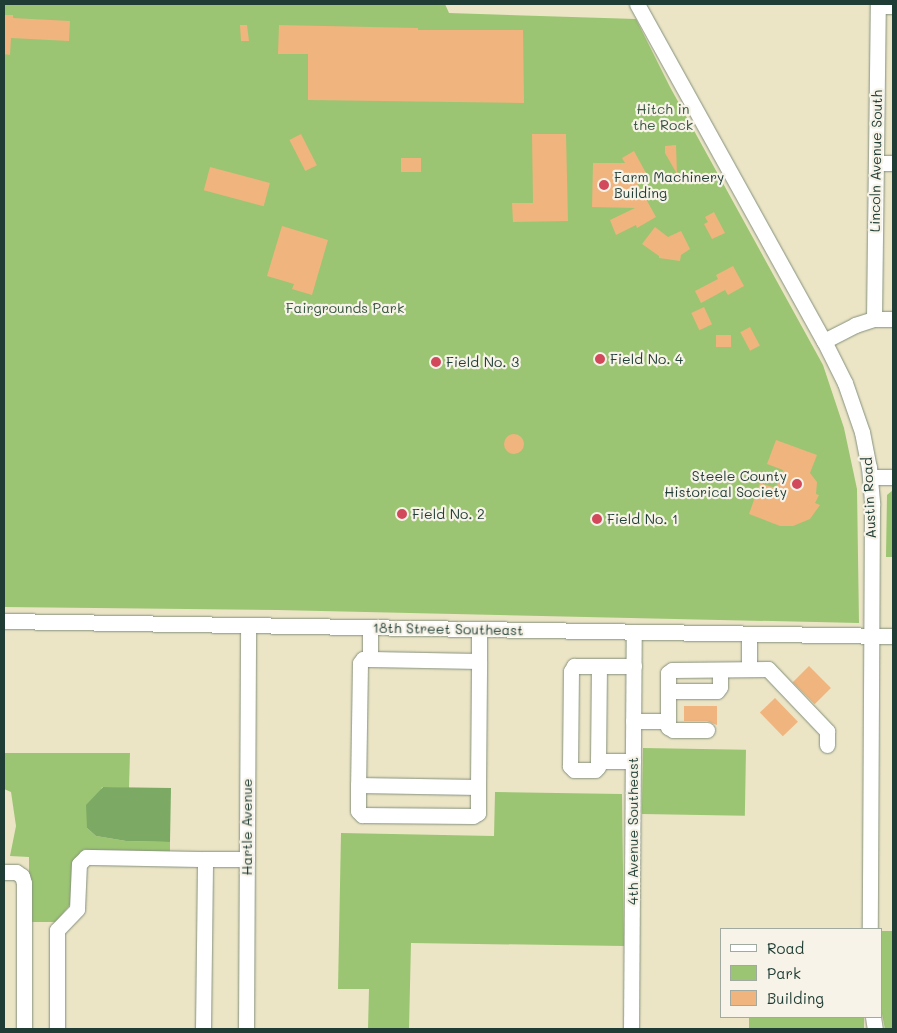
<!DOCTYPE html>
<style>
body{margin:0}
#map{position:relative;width:897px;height:1033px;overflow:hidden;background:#ebe5c6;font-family:Mali,sans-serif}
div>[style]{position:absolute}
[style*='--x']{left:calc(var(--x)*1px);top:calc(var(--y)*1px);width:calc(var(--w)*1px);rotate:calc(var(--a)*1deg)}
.green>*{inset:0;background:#9bc572;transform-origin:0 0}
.forest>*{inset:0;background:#7caa64}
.building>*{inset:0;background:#f0b47e;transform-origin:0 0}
.round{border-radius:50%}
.roads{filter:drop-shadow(0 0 1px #85917d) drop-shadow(0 0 1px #85917d)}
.minor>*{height:15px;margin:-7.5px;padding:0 7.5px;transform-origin:7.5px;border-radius:7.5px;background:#fff}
.dots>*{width:14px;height:14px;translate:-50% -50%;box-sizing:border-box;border:2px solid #f7f3e8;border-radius:50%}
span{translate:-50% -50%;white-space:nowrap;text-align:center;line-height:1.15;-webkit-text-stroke:4.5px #f7f3e8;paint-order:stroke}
.park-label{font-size:14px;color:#385840}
.street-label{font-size:14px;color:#1f3d34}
.poi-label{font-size:14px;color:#1f3d34}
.left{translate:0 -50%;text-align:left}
.right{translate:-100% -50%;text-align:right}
.frame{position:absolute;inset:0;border:5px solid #1f3d34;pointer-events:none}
.legend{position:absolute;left:720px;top:928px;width:162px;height:90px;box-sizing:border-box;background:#f7f3e8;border:1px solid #a1aaa0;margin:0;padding:6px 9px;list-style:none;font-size:15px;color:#1f3d34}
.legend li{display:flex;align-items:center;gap:10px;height:25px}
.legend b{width:25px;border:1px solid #a1aaa0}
</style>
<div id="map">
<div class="green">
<div style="clip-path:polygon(4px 4px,445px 4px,449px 13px,636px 19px,670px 87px,823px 365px,844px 428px,857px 489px,859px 623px,277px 610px,4px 607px)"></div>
<div style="clip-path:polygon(893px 490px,893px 557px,886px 557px,887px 495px)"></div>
<div style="left:643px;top:748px;width:103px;height:66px;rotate:1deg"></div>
<div style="clip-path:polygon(4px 753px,130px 753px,129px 788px,102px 787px,87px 828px,96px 836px,126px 841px,170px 842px,170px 855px,76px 859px,73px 901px,56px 922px,29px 922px,29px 857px,10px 856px,16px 826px,11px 792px,4px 789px)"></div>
<div style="clip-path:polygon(495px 792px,622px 794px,624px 946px,411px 943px,409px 1029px,368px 1029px,369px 989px,338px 989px,341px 833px,494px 836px)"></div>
<div style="clip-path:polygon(881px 931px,893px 931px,893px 1029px,885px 1029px,882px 1014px)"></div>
<div style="left:749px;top:1017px;width:115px;height:12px"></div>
</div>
<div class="forest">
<div style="clip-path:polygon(103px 787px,171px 788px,170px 842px,126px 841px,96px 836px,87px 828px,86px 805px)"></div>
</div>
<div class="building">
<div style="clip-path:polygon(4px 15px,13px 15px,13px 18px,70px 21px,69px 41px,11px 38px,10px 55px,4px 54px)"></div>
<div style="clip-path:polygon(240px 25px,247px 25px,249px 41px,241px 41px)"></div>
<div style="clip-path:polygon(279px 25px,418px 28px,418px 30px,523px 30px,524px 103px,308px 100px,308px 54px,278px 54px)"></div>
<div style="left:301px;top:134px;width:35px;height:13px;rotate:63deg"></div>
<div style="clip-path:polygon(532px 134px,566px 134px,568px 221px,513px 222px,512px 203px,533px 203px)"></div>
<div style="clip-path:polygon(676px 145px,677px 174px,665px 153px,665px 146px)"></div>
<div style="clip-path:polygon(634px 151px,646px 173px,635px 179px,656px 217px,637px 228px,636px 225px,616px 235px,610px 220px,635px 208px,592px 207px,593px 163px,625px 163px,622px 158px)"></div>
<div style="left:401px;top:158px;width:20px;height:14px"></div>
<div style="left:210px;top:167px;width:62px;height:24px;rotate:15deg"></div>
<div style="clip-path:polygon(714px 212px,725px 233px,712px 239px,704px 224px,708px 222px,705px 217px)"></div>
<div style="clip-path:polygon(282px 226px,328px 240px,312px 295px,292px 289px,294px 284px,267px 276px)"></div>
<div style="clip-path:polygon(655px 227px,668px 237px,681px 231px,690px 249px,681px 255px,680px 261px,659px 258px,659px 256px,642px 244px)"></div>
<div style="clip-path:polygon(733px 266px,744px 286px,728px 295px,725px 290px,701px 303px,695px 291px,718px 279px,716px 275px)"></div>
<div style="left:704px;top:307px;width:19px;height:14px;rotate:65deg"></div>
<div style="left:750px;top:327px;width:21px;height:11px;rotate:62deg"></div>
<div style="left:716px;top:335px;width:15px;height:12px"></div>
<div class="round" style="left:504px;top:434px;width:20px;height:20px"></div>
<div style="clip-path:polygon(776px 440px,817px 455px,810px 473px,817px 482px,816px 494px,819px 495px,815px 503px,820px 505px,810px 519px,793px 526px,780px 526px,749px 514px,760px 483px,776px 488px,783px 470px,767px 464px)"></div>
<div style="left:809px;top:666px;width:31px;height:23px;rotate:45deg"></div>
<div style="left:775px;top:698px;width:33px;height:21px;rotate:46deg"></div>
<div style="clip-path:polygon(684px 706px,717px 706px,717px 725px,707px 721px,684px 721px)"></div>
</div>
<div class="roads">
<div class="minor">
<div style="--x:637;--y:4;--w:385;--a:61"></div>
<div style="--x:824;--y:341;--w:47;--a:63.4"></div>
<div style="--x:845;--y:383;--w:52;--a:70.9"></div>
<div style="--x:862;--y:432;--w:36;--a:79"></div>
<div style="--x:869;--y:467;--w:38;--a:85"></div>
<div style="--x:872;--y:505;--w:424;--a:90.3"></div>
<div style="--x:878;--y:6;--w:15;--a:0"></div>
<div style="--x:876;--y:163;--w:17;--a:0"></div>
<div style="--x:874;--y:319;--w:315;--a:-89.3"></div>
<div style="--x:824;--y:341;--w:35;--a:-27"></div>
<div style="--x:855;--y:325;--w:20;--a:-18"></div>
<div style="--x:874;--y:319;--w:19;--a:0"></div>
<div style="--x:870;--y:477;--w:23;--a:0"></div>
<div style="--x:4;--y:621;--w:889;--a:0.97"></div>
<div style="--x:370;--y:627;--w:32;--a:90"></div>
<div style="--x:370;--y:659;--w:109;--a:1.1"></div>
<div style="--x:479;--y:661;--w:32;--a:-90"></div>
<div style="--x:370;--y:659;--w:7;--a:180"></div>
<div style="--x:363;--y:659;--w:5;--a:127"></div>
<div style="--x:360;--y:663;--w:122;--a:90.9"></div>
<div style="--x:358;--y:785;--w:120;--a:1"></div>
<div style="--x:478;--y:787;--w:126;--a:-89.5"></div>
<div style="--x:599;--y:666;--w:101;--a:90.6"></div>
<div style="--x:598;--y:767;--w:4;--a:135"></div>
<div style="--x:595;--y:770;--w:21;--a:180"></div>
<div style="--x:574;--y:770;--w:6;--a:-135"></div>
<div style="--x:570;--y:766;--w:95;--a:-89.4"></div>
<div style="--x:571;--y:671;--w:6;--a:-59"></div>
<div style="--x:574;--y:666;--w:60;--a:0"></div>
<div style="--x:749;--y:669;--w:35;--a:-90"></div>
<div style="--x:668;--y:691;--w:49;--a:0"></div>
<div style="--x:717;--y:691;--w:5;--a:-53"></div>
<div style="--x:720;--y:687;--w:17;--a:-90"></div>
<div style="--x:633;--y:721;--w:35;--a:0"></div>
<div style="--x:668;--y:721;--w:48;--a:-90"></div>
<div style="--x:668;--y:673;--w:5;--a:-37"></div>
<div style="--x:672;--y:670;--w:96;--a:-0.6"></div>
<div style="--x:768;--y:669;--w:86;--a:46.4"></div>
<div style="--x:827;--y:731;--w:14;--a:90"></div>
<div style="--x:668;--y:721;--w:6;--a:90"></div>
<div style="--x:668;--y:727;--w:6;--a:31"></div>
<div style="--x:673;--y:730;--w:34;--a:0"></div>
<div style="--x:599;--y:761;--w:34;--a:0"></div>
<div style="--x:358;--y:785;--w:26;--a:90"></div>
<div style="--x:358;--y:811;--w:6;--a:45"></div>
<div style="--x:362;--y:815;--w:111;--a:0.5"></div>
<div style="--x:473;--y:816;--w:6;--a:-31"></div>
<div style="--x:478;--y:813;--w:26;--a:-90"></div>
<div style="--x:4;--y:872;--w:12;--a:0"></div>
<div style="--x:16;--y:872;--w:7;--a:34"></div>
<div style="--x:22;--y:876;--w:7;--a:74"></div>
<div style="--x:24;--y:883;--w:146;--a:90"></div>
<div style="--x:873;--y:1017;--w:12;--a:81"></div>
<div style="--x:57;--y:1029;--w:99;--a:-90"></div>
<div style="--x:57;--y:930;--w:29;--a:-46"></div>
<div style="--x:77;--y:909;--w:45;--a:-87.5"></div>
<div style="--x:79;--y:864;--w:10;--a:-45"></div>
<div style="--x:86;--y:857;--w:119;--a:1"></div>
<div style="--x:203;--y:1029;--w:170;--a:-89.3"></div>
<div style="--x:205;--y:859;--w:42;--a:0"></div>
<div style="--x:246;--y:1029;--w:404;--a:-89.7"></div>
<div style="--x:631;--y:1029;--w:397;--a:-89.6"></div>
</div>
</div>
<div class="dots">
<div style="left:604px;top:185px;background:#d1495b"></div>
<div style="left:600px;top:359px;background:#d1495b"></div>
<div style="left:436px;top:362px;background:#d1495b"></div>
<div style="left:797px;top:484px;background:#d1495b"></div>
<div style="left:402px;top:514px;background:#d1495b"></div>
<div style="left:597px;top:519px;background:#d1495b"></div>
</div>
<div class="park-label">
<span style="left:663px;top:117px">Hitch in<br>the Rock</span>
<span style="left:345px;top:308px">Fairgrounds Park</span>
</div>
<div class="street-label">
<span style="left:876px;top:161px;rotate:-89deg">Lincoln Avenue South</span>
<span style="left:869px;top:498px;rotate:-93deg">Austin Road</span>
<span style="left:448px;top:629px;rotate:1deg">18th Street Southeast</span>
<span style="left:247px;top:827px;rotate:-90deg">Hartle Avenue</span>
<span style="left:633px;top:831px;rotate:-90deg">4th Avenue Southeast</span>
</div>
<div class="poi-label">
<span class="left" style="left:614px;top:185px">Farm Machinery<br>Building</span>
<span class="left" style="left:610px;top:359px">Field No. 4</span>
<span class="left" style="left:446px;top:362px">Field No. 3</span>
<span class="right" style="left:787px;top:484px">Steele County<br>Historical Society</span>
<span class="left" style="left:412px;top:514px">Field No. 2</span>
<span class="left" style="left:607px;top:519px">Field No. 1</span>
</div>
<div class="frame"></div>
<ul class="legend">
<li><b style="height:6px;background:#fff"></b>Road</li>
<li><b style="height:14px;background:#9bc572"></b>Park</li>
<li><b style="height:14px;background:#f0b47e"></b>Building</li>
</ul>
</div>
